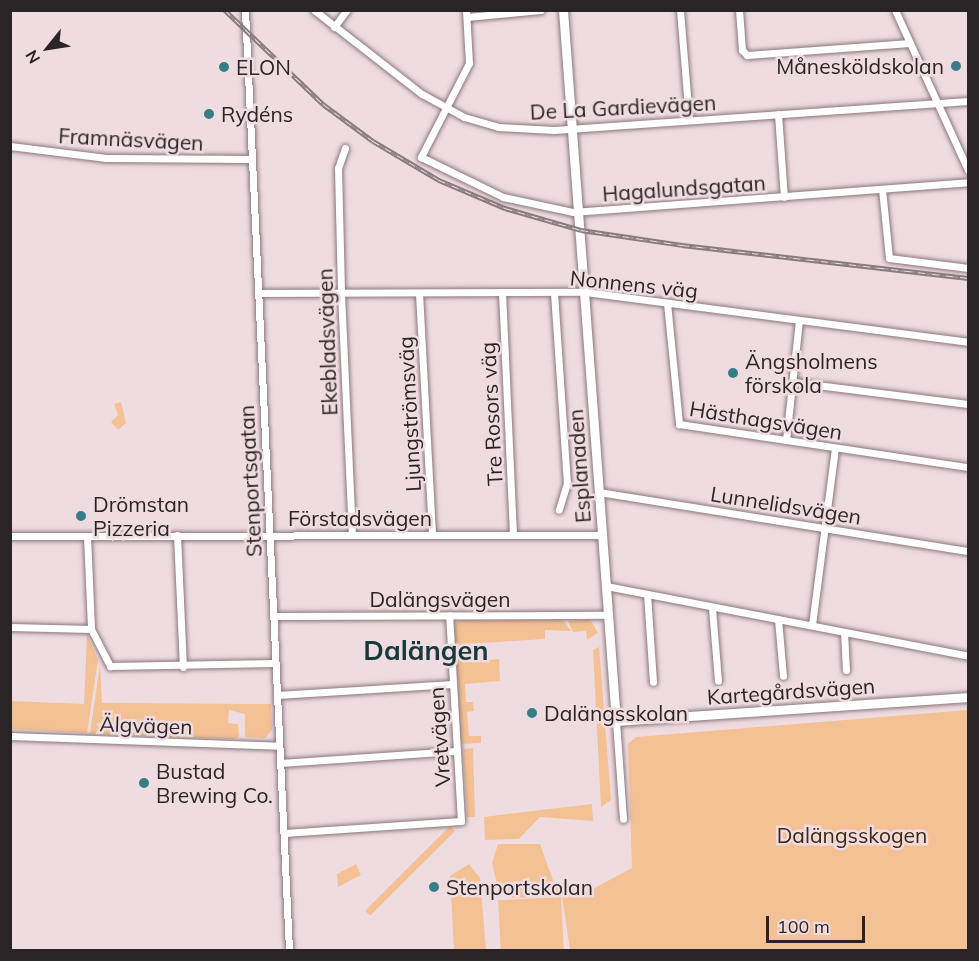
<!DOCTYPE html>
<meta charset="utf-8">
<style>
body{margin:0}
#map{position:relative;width:979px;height:961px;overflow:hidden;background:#efdce0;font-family:Mulish,sans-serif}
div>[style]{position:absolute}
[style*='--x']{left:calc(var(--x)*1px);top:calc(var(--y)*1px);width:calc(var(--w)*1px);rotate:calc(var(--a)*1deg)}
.green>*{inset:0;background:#f4c194;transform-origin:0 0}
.roads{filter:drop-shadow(0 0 2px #8a787c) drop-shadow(0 0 2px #8a787c)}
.street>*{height:7px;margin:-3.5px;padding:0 3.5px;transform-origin:3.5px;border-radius:3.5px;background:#fff}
.secondary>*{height:9px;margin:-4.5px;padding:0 4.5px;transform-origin:4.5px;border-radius:4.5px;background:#fff}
.rail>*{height:4.5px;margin-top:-2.25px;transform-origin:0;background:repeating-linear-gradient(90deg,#efdce0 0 7px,#887b7e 0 14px);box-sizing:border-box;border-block:2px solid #887b7e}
.dots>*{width:16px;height:16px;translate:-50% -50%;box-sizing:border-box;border:3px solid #efdce0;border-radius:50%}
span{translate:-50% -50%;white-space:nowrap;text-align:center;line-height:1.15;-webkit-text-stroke:5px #efdce0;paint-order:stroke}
.poi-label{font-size:21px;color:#2b2426}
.right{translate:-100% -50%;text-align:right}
.left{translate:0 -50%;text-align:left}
.street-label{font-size:21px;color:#2b2426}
.park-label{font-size:21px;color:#3f2710}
.district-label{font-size:27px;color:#17393e;font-weight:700}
.frame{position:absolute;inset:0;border:12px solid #2b2426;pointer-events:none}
.north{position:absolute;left:18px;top:18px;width:60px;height:60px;-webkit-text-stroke:4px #efdce0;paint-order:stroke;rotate:240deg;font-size:16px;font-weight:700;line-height:24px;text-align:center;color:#2b2426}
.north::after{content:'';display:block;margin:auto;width:21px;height:27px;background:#2b2426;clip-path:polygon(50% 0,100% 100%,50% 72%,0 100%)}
.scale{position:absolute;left:766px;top:916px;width:99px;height:27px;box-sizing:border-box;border:3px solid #2b2426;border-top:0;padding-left:8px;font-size:18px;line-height:21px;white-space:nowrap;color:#2b2426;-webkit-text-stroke:4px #efdce0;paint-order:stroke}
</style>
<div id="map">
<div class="green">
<div style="clip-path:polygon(121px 402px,126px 423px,118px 430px,111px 422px,118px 415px,114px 404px)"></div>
<div style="clip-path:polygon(590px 619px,598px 633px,587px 640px,586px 631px,573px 632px,568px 621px)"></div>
<div style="clip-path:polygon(460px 620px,563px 620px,571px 631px,545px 630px,545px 639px,463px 644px,464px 662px,499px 659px,500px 681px,465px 684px,466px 702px,473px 702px,474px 711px,467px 712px,469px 736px,481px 736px,481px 743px,461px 744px,454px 626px)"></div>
<div style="clip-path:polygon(87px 635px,98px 660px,87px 733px,11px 729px,11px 701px,84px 704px)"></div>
<div style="clip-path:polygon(599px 647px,611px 800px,601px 807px,593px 650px)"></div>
<div style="clip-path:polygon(100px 664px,102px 703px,271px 704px,272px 730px,265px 738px,245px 737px,245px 714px,229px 710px,228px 723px,238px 724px,239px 737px,233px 739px,90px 734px)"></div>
<div style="clip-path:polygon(968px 710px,968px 950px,570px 950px,562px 896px,513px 898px,498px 888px,492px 863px,498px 844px,540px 844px,554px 883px,565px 889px,589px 891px,632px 868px,628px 744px,636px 737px)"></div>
<div style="clip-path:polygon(473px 748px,475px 817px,467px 817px,463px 749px)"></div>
<div style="clip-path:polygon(592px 804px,593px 821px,540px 817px,519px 839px,485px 840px,484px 817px)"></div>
<div style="left:450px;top:826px;width:7px;height:120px;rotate:45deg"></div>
<div style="clip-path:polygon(356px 864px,361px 875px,338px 887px,337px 874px)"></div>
<div style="clip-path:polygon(469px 864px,480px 878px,486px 950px,454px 950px,450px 876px)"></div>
<div style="left:561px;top:897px;width:53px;height:63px;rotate:87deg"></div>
</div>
<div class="roads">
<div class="street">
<div style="--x:245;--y:10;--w:941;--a:87.32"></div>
<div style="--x:314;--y:10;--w:137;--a:37.9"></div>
<div style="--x:422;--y:94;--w:48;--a:28.7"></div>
<div style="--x:464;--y:117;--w:35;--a:16"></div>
<div style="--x:498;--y:127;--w:56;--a:3.1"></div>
<div style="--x:554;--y:130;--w:415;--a:-4"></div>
<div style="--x:466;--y:10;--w:53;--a:86.8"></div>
<div style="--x:469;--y:63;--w:106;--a:117.1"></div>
<div style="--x:421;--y:157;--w:91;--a:26"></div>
<div style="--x:503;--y:197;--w:72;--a:12.1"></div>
<div style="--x:573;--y:212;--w:396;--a:-4.3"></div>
<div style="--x:680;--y:10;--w:110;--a:85.3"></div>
<div style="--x:739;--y:10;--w:40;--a:85.7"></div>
<div style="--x:742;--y:50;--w:7;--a:45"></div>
<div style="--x:747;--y:55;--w:163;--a:-4.2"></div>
<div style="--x:895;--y:10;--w:176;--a:65.5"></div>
<div style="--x:467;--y:17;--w:74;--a:-5.4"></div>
<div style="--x:334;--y:27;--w:21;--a:-53"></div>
<div style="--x:778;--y:114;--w:83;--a:85.9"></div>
<div style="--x:10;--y:146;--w:97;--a:7.1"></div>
<div style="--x:106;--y:158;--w:145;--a:0.4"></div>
<div style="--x:345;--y:148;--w:21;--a:109"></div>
<div style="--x:338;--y:168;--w:125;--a:88.6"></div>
<div style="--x:341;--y:293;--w:242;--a:87.4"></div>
<div style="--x:882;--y:189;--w:69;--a:84.2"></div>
<div style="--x:889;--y:258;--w:80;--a:7.2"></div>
<div style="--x:502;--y:292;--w:243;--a:87.4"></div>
<div style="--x:258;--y:293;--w:327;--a:-0.2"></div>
<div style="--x:585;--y:292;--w:386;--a:7.4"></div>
<div style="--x:419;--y:293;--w:241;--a:86.9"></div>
<div style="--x:554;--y:293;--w:190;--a:86.1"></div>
<div style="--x:567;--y:483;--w:28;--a:107"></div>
<div style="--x:667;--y:303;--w:122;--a:84.3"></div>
<div style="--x:679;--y:424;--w:292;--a:8.5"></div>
<div style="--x:793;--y:382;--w:176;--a:7.2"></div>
<div style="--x:786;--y:440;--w:120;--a:-83.8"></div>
<div style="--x:599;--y:492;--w:374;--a:9.1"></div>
<div style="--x:177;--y:535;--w:132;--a:87.4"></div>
<div style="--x:10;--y:536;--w:592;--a:-0.1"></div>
<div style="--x:87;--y:536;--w:93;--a:87.5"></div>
<div style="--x:91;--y:629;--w:42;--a:62.8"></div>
<div style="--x:110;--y:666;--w:165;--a:-1"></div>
<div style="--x:606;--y:586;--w:369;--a:10.9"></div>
<div style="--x:647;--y:594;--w:88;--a:86.1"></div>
<div style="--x:712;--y:608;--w:73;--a:85.3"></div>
<div style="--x:273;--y:616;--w:335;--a:-0.2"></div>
<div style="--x:778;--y:619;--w:57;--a:85"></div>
<div style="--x:812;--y:625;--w:178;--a:-82.6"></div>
<div style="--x:10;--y:627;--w:81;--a:1.4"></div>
<div style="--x:844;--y:632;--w:38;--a:87"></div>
<div style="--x:277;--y:695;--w:176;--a:-3.6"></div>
<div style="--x:616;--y:721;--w:98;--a:85.9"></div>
<div style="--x:10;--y:736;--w:269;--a:2.1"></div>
<div style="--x:280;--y:763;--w:176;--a:-3.9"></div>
<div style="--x:284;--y:833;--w:177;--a:-3.9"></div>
<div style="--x:461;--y:821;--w:206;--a:-93.3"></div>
</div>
<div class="secondary">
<div style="--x:563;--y:10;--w:713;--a:85.74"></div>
<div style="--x:616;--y:721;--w:353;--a:-3.9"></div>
</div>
</div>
<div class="rail">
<div style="--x:225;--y:10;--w:136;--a:43.8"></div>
<div style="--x:323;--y:104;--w:62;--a:36.5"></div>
<div style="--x:373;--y:141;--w:77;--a:30.6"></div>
<div style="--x:439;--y:180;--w:72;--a:23"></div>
<div style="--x:505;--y:208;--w:79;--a:16.1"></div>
<div style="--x:581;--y:230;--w:102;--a:8.4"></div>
<div style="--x:682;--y:245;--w:288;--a:6.6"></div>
</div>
<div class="dots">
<div style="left:956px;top:66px;background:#367d87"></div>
<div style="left:224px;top:67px;background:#367d87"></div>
<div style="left:209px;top:114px;background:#367d87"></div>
<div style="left:733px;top:373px;background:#367d87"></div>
<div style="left:81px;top:516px;background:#367d87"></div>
<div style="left:532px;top:713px;background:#367d87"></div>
<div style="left:144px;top:783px;background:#367d87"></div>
<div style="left:434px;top:887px;background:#367d87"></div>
</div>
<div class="poi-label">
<span class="right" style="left:944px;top:66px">Månesköldskolan</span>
<span class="left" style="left:236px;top:67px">ELON</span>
<span class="left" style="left:221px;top:114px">Rydéns</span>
<span class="left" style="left:745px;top:373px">Ängsholmens<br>förskola</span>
<span class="left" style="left:93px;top:516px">Drömstan<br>Pizzeria</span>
<span class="left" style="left:544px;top:713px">Dalängsskolan</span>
<span class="left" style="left:156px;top:783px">Bustad<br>Brewing Co.</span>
<span class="left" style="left:446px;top:887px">Stenportskolan</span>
</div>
<div class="street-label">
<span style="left:623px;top:107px;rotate:-3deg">De La Gardievägen</span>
<span style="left:131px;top:139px;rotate:3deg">Framnäsvägen</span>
<span style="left:684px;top:188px;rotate:-4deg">Hagalundsgatan</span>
<span style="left:634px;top:284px;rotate:6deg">Nonnens väg</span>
<span style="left:327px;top:342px;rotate:-92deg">Ekebladsvägen</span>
<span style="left:409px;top:414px;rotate:-93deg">Ljungströmsväg</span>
<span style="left:491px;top:414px;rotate:-93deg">Tre Rosors väg</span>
<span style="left:766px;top:420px;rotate:9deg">Hästhagsvägen</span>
<span style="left:579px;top:466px;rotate:-94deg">Esplanaden</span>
<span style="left:250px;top:481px;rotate:-93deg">Stenportsgatan</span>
<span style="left:786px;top:505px;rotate:9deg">Lunnelidsvägen</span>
<span style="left:360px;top:518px">Förstadsvägen</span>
<span style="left:440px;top:599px">Dalängsvägen</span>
<span style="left:791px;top:691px;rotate:-4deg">Kartegårdsvägen</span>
<span style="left:146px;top:725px;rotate:2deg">Älgvägen</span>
<span style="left:439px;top:737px;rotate:-94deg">Vretvägen</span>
</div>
<div class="park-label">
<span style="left:852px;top:835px">Dalängsskogen</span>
</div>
<div class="district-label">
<span style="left:426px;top:651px">Dalängen</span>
</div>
<div class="frame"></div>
<div class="north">N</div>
<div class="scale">100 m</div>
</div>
